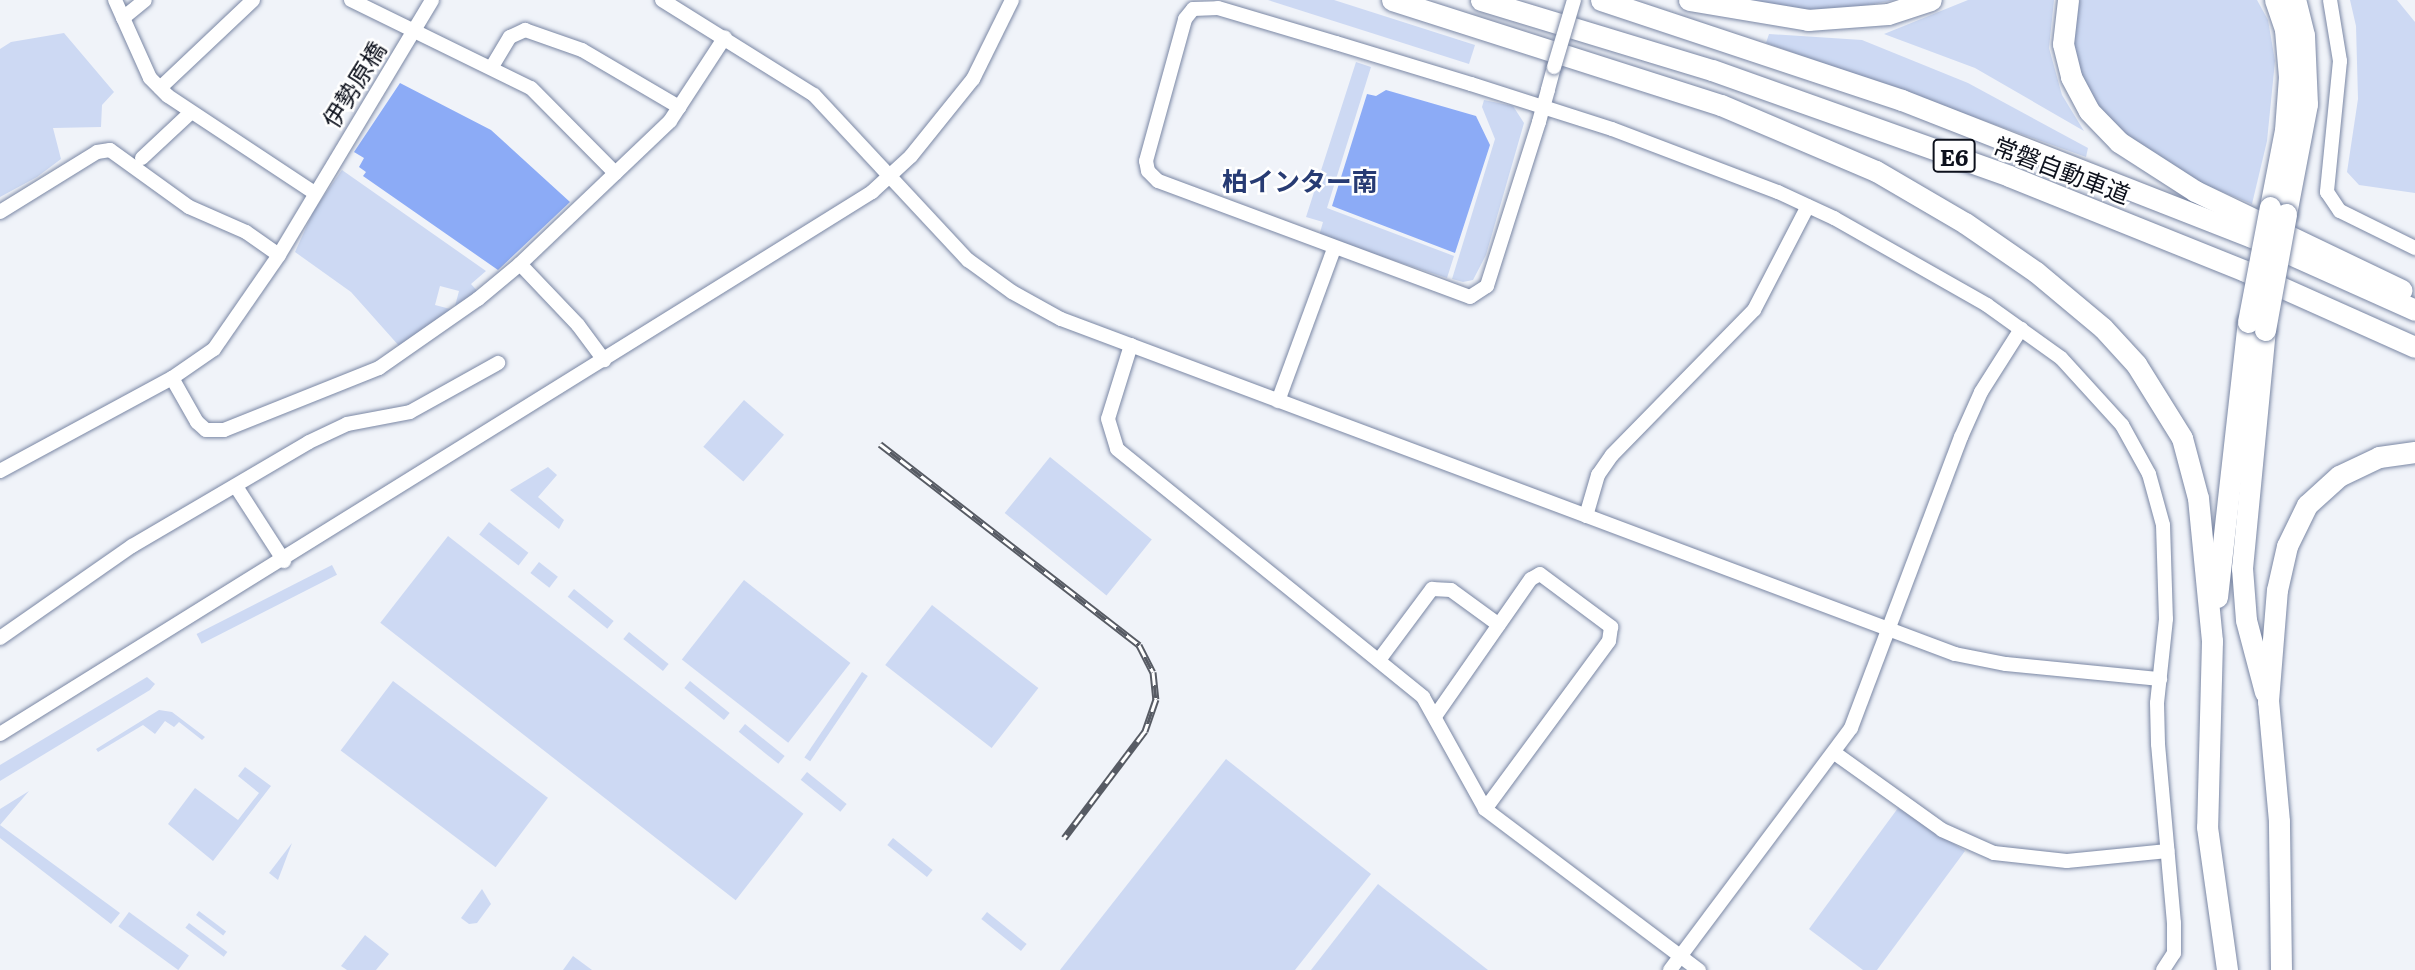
<!DOCTYPE html>
<meta charset="utf-8">
<style>
body{margin:0}
#map{position:relative;width:2415px;height:970px;overflow:hidden;background:#f0f3f9;font-family:Literata,"Noto Sans JP",serif}
div>[style]{position:absolute}
[style*='--x']{left:calc(var(--x)*1px);top:calc(var(--y)*1px);width:calc(var(--w)*1px);rotate:calc(var(--a)*1deg)}
.green>*{inset:0;background:#cdd9f3;transform-origin:0 0}
.water>*{inset:0;background:#8cabf6}
.roads{filter:drop-shadow(0 0 2px #7a87a4) drop-shadow(0 0 2px #7a87a4)}
.minor>*{height:14px;margin:-7px;padding:0 7px;transform-origin:7px;border-radius:7px;background:#fff}
.highway>*{height:21px;margin:-10.5px;padding:0 10.5px;transform-origin:10.5px;border-radius:10.5px;background:#fff}
.rail>*{height:7px;margin-top:-3.5px;transform-origin:0;background:repeating-linear-gradient(90deg,#fff 0 13px,#575b64 0 26px);box-sizing:border-box;border-block:2px solid #575b64}
.bridges{filter:drop-shadow(0 0 2px #7a87a4) drop-shadow(0 0 2px #7a87a4)}
.minor-bridge>*{height:14px;margin:-7px;padding:0 7px;transform-origin:7px;border-radius:7px;background:#fff}
.highway-bridge>*{height:21px;margin:-10.5px;padding:0 10.5px;transform-origin:10.5px;border-radius:10.5px;background:#fff}
span{translate:-50% -50%;white-space:nowrap;text-align:center;line-height:1.15;-webkit-text-stroke:5px #fff;paint-order:stroke}
.shield-label span{padding:2px 5px;background:#fff;border:2px solid;border-radius:5px;-webkit-text-stroke-width:0}
.shield-label{font-size:23px;color:#0d111c;font-weight:700}
.street-label{font-size:24px;color:#0d111c}
.neighbourhood-label{font-size:26px;color:#273b73;font-weight:700}
</style>
<div id="map">
<div class="green">
<div style="clip-path:polygon(1268px 0,1334px 0,1475px 45px,1469px 64px)"></div>
<div style="clip-path:polygon(1712px 0,1895px 0,1813px 15px)"></div>
<div style="clip-path:polygon(1968px 0,2054px 0,2049px 48px,2062px 95px,2084px 131px,1975px 68px,1884px 34px)"></div>
<div style="clip-path:polygon(2080px 0,2257px 0,2268px 20px,2275px 61px,2267px 141px,2252px 204px,2203px 184px,2133px 142px,2098px 111px,2075px 68px,2070px 24px)"></div>
<div style="clip-path:polygon(2350px 0,2397px 0,2415px 22px,2415px 193px,2359px 185px,2347px 172px,2358px 99px,2356px 26px)"></div>
<div style="clip-path:polygon(64px 33px,114px 92px,102px 105px,101px 127px,53px 128px,61px 159px,37px 177px,0 197px,0 49px,11px 42px)"></div>
<div style="clip-path:polygon(1769px 34px,1862px 40px,1968px 83px,2088px 148px,2086px 157px,1766px 43px)"></div>
<div style="clip-path:polygon(1356px 62px,1371px 67px,1327px 208px,1454px 256px,1447px 278px,1319px 236px,1323px 222px,1306px 217px)"></div>
<div style="clip-path:polygon(1484px 100px,1513px 106px,1524px 123px,1486px 255px,1473px 280px,1463px 282px,1452px 279px,1495px 139px,1482px 107px)"></div>
<div style="clip-path:polygon(evenodd,342px 170px,486px 271px,471px 284px,479px 293px,400px 347px,351px 292px,295px 252px,314px 210px,342px 170px,440px 286px,459px 291px,454px 310px,435px 305px,440px 286px)"></div>
<div style="left:744px;top:400px;width:53px;height:62px;rotate:41deg"></div>
<div style="left:1050px;top:457px;width:131px;height:72px;rotate:39deg"></div>
<div style="clip-path:polygon(548px 467px,557px 475px,538px 497px,564px 520px,559px 529px,510px 490px)"></div>
<div style="left:489px;top:522px;width:50px;height:16px;rotate:38deg"></div>
<div style="left:448px;top:536px;width:451px;height:110px;rotate:38deg"></div>
<div style="left:539px;top:562px;width:24px;height:14px;rotate:38deg"></div>
<div style="left:332px;top:565px;width:11px;height:152px;rotate:63deg"></div>
<div style="left:744px;top:580px;width:135px;height:101px;rotate:38deg"></div>
<div style="left:574px;top:589px;width:51px;height:10px;rotate:39deg"></div>
<div style="left:932px;top:605px;width:135px;height:76px;rotate:38deg"></div>
<div style="left:629px;top:632px;width:51px;height:9px;rotate:39deg"></div>
<div style="left:862px;top:672px;width:7px;height:103px;rotate:34deg"></div>
<div style="clip-path:polygon(147px 677px,155px 684px,150px 690px,0 781px,0 765px)"></div>
<div style="left:393px;top:681px;width:194px;height:87px;rotate:37deg"></div>
<div style="left:690px;top:681px;width:51px;height:9px;rotate:39deg"></div>
<div style="clip-path:polygon(159px 710px,172px 712px,205px 737px,202px 740px,179px 722px,174px 727px,165px 721px,155px 734px,143px 725px,98px 752px,96px 749px)"></div>
<div style="left:745px;top:724px;width:51px;height:10px;rotate:39deg"></div>
<div style="clip-path:polygon(1226px 759px,1371px 874px,1295px 970px,1060px 970px)"></div>
<div style="clip-path:polygon(245px 767px,271px 786px,213px 861px,168px 824px,195px 788px,238px 820px,259px 793px,238px 776px)"></div>
<div style="left:807px;top:772px;width:51px;height:10px;rotate:39deg"></div>
<div style="clip-path:polygon(29px 791px,0 825px,120px 913px,111px 924px,0 838px,0 809px)"></div>
<div style="clip-path:polygon(1898px 808px,1965px 851px,1877px 970px,1863px 970px,1809px 929px)"></div>
<div style="left:893px;top:838px;width:51px;height:9px;rotate:39deg"></div>
<div style="clip-path:polygon(292px 843px,278px 880px,269px 873px)"></div>
<div style="clip-path:polygon(1378px 884px,1488px 970px,1311px 970px)"></div>
<div style="clip-path:polygon(482px 889px,491px 904px,477px 923px,469px 924px,461px 918px)"></div>
<div style="left:199px;top:911px;width:34px;height:5px;rotate:37deg"></div>
<div style="left:129px;top:912px;width:74px;height:18px;rotate:36deg"></div>
<div style="left:987px;top:912px;width:51px;height:9px;rotate:39deg"></div>
<div style="left:189px;top:923px;width:48px;height:6px;rotate:37deg"></div>
<div style="clip-path:polygon(365px 935px,389px 954px,376px 970px,347px 970px,341px 966px)"></div>
<div style="clip-path:polygon(573px 956px,592px 970px,563px 970px)"></div>
</div>
<div class="water">
<div style="clip-path:polygon(400px 83px,491px 130px,570px 202px,498px 270px,363px 176px,366px 172px,359px 167px,364px 158px,354px 152px)"></div>
<div style="clip-path:polygon(1386px 90px,1476px 116px,1490px 145px,1455px 253px,1332px 206px,1367px 94px,1376px 96px)"></div>
</div>
<div class="roads">
<div class="minor">
<div style="--x:115;--y:0;--w:85;--a:65.8"></div>
<div style="--x:150;--y:78;--w:25;--a:45"></div>
<div style="--x:168;--y:96;--w:174;--a:33.5"></div>
<div style="--x:351;--y:0;--w:200;--a:26.1"></div>
<div style="--x:531;--y:88;--w:120;--a:45.3"></div>
<div style="--x:662;--y:0;--w:179;--a:32"></div>
<div style="--x:814;--y:95;--w:226;--a:47"></div>
<div style="--x:968;--y:260;--w:54;--a:36"></div>
<div style="--x:1012;--y:292;--w:56;--a:28.9"></div>
<div style="--x:1061;--y:319;--w:955;--a:20.54"></div>
<div style="--x:1955;--y:654;--w:52;--a:11.1"></div>
<div style="--x:2006;--y:664;--w:155;--a:5.6"></div>
<div style="--x:2330;--y:0;--w:62;--a:80.7"></div>
<div style="--x:2340;--y:61;--w:132;--a:95.7"></div>
<div style="--x:2327;--y:192;--w:23;--a:56"></div>
<div style="--x:2340;--y:211;--w:84;--a:26.3"></div>
<div style="--x:123;--y:18;--w:28;--a:-39"></div>
<div style="--x:493;--y:65;--w:33;--a:-59"></div>
<div style="--x:510;--y:37;--w:17;--a:-25"></div>
<div style="--x:525;--y:30;--w:60;--a:19.3"></div>
<div style="--x:582;--y:50;--w:113;--a:30.4"></div>
<div style="--x:1554;--y:67;--w:24;--a:105"></div>
<div style="--x:1548;--y:90;--w:18;--a:106"></div>
<div style="--x:1543;--y:107;--w:16;--a:105"></div>
<div style="--x:1539;--y:122;--w:172;--a:107.6"></div>
<div style="--x:1487;--y:286;--w:20;--a:147"></div>
<div style="--x:1470;--y:297;--w:333;--a:-159.6"></div>
<div style="--x:1158;--y:181;--w:14;--a:-135"></div>
<div style="--x:1148;--y:171;--w:10;--a:-101"></div>
<div style="--x:1146;--y:161;--w:147;--a:-74.6"></div>
<div style="--x:1185;--y:19;--w:13;--a:-51"></div>
<div style="--x:1193;--y:9;--w:25;--a:-2"></div>
<div style="--x:1218;--y:8;--w:123;--a:16.5"></div>
<div style="--x:1336;--y:43;--w:141;--a:16.9"></div>
<div style="--x:1471;--y:84;--w:76;--a:17.7"></div>
<div style="--x:1543;--y:107;--w:72;--a:17.7"></div>
<div style="--x:1612;--y:129;--w:178;--a:20.8"></div>
<div style="--x:1778;--y:192;--w:62;--a:24.9"></div>
<div style="--x:1834;--y:218;--w:176;--a:29.6"></div>
<div style="--x:1987;--y:305;--w:91;--a:35.6"></div>
<div style="--x:2061;--y:358;--w:91;--a:47.7"></div>
<div style="--x:2122;--y:425;--w:56;--a:61.1"></div>
<div style="--x:2149;--y:474;--w:53;--a:74.6"></div>
<div style="--x:2163;--y:525;--w:94;--a:88.2"></div>
<div style="--x:2166;--y:619;--w:84;--a:96.1"></div>
<div style="--x:2157;--y:703;--w:41;--a:88.6"></div>
<div style="--x:2158;--y:744;--w:180;--a:84.9"></div>
<div style="--x:2174;--y:923;--w:30;--a:90"></div>
<div style="--x:2174;--y:953;--w:20;--a:123"></div>
<div style="--x:160;--y:88;--w:128;--a:-43.4"></div>
<div style="--x:142;--y:158;--w:64;--a:-43.1"></div>
<div style="--x:0;--y:212;--w:114;--a:-31.7"></div>
<div style="--x:97;--y:152;--w:13;--a:-9"></div>
<div style="--x:110;--y:150;--w:97;--a:35.8"></div>
<div style="--x:189;--y:207;--w:62;--a:23.7"></div>
<div style="--x:246;--y:232;--w:40;--a:34.9"></div>
<div style="--x:520;--y:264;--w:84;--a:46.4"></div>
<div style="--x:578;--y:325;--w:44;--a:53.4"></div>
<div style="--x:1131;--y:345;--w:77;--a:107.3"></div>
<div style="--x:1108;--y:419;--w:31;--a:73"></div>
<div style="--x:1117;--y:449;--w:394;--a:39"></div>
<div style="--x:1423;--y:697;--w:128;--a:61"></div>
<div style="--x:1485;--y:809;--w:268;--a:37"></div>
<div style="--x:172;--y:378;--w:51;--a:60.4"></div>
<div style="--x:197;--y:422;--w:12;--a:42"></div>
<div style="--x:206;--y:430;--w:18;--a:0"></div>
<div style="--x:224;--y:430;--w:167;--a:-21.8"></div>
<div style="--x:379;--y:368;--w:121;--a:-34.9"></div>
<div style="--x:478;--y:299;--w:55;--a:-39.8"></div>
<div style="--x:520;--y:264;--w:207;--a:-43.6"></div>
<div style="--x:670;--y:121;--w:100;--a:-56.8"></div>
<div style="--x:1278;--y:401;--w:162;--a:-69.8"></div>
<div style="--x:0;--y:471;--w:196;--a:-28.4"></div>
<div style="--x:172;--y:378;--w:51;--a:-34.6"></div>
<div style="--x:214;--y:349;--w:114;--a:-55.3"></div>
<div style="--x:279;--y:255;--w:297;--a:-59"></div>
<div style="--x:237;--y:488;--w:87;--a:57.2"></div>
<div style="--x:1586;--y:516;--w:43;--a:-73.7"></div>
<div style="--x:1598;--y:475;--w:24;--a:-55"></div>
<div style="--x:1612;--y:455;--w:203;--a:-45.6"></div>
<div style="--x:1754;--y:310;--w:117;--a:-62.6"></div>
<div style="--x:0;--y:638;--w:161;--a:-34.9"></div>
<div style="--x:132;--y:546;--w:205;--a:-30.4"></div>
<div style="--x:309;--y:442;--w:42;--a:-25.3"></div>
<div style="--x:347;--y:424;--w:64;--a:-10.8"></div>
<div style="--x:410;--y:412;--w:101;--a:-29.1"></div>
<div style="--x:1379;--y:660;--w:89;--a:-53.3"></div>
<div style="--x:1432;--y:589;--w:19;--a:3"></div>
<div style="--x:1451;--y:590;--w:59;--a:36.1"></div>
<div style="--x:1436;--y:715;--w:166;--a:-55.1"></div>
<div style="--x:1531;--y:579;--w:10;--a:-29"></div>
<div style="--x:1540;--y:574;--w:89;--a:36.7"></div>
<div style="--x:1611;--y:627;--w:14;--a:98"></div>
<div style="--x:1609;--y:641;--w:209;--a:126.4"></div>
<div style="--x:0;--y:734;--w:1027;--a:-31.86"></div>
<div style="--x:872;--y:192;--w:53;--a:-42.7"></div>
<div style="--x:911;--y:156;--w:99;--a:-51.2"></div>
<div style="--x:973;--y:79;--w:88;--a:-63.7"></div>
<div style="--x:1836;--y:754;--w:130;--a:35.6"></div>
<div style="--x:1942;--y:830;--w:57;--a:23.9"></div>
<div style="--x:1994;--y:853;--w:73;--a:6.3"></div>
<div style="--x:2067;--y:861;--w:101;--a:-5.7"></div>
<div style="--x:1670;--y:970;--w:302;--a:-53.2"></div>
<div style="--x:1851;--y:728;--w:311;--a:-69.3"></div>
<div style="--x:1961;--y:437;--w:49;--a:-66"></div>
<div style="--x:1981;--y:392;--w:75;--a:-57.6"></div>
</div>
<div class="highway">
<div style="--x:1392;--y:0;--w:345;--a:17.7"></div>
<div style="--x:1721;--y:105;--w:168;--a:23.1"></div>
<div style="--x:1876;--y:171;--w:103;--a:30.3"></div>
<div style="--x:1965;--y:223;--w:86;--a:34.6"></div>
<div style="--x:2036;--y:272;--w:87;--a:39.9"></div>
<div style="--x:2103;--y:328;--w:49;--a:47.5"></div>
<div style="--x:2136;--y:364;--w:87;--a:58.1"></div>
<div style="--x:2182;--y:438;--w:62;--a:75.1"></div>
<div style="--x:2198;--y:498;--w:144;--a:84.4"></div>
<div style="--x:2212;--y:641;--w:186;--a:91.5"></div>
<div style="--x:2207;--y:827;--w:144;--a:82"></div>
<div style="--x:1481;--y:0;--w:241;--a:16.9"></div>
<div style="--x:1712;--y:70;--w:315;--a:19.6"></div>
<div style="--x:2009;--y:176;--w:254;--a:21.9"></div>
<div style="--x:2245;--y:271;--w:186;--a:24.1"></div>
<div style="--x:1601;--y:0;--w:317;--a:18.4"></div>
<div style="--x:1902;--y:100;--w:376;--a:21.4"></div>
<div style="--x:2252;--y:237;--w:179;--a:24.1"></div>
<div style="--x:1689;--y:0;--w:121;--a:9.5"></div>
<div style="--x:1808;--y:20;--w:80;--a:-4.3"></div>
<div style="--x:1888;--y:14;--w:45;--a:-18"></div>
<div style="--x:2068;--y:0;--w:44;--a:96.5"></div>
<div style="--x:2063;--y:44;--w:34;--a:76"></div>
<div style="--x:2071;--y:77;--w:38;--a:62"></div>
<div style="--x:2089;--y:111;--w:43;--a:45.9"></div>
<div style="--x:2119;--y:142;--w:90;--a:32.8"></div>
<div style="--x:2195;--y:191;--w:229;--a:25.6"></div>
<div style="--x:2270;--y:207;--w:78;--a:-79"></div>
<div style="--x:2285;--y:130;--w:53;--a:-85.7"></div>
<div style="--x:2289;--y:77;--w:48;--a:-94.8"></div>
<div style="--x:2285;--y:29;--w:31;--a:-109"></div>
<div style="--x:2286;--y:214;--w:112;--a:-79.2"></div>
<div style="--x:2307;--y:104;--w:69;--a:-92.5"></div>
<div style="--x:2304;--y:35;--w:36;--a:-104"></div>
<div style="--x:2217;--y:597;--w:277;--a:-83.6"></div>
<div style="--x:2265;--y:692;--w:74;--a:-104.8"></div>
<div style="--x:2246;--y:620;--w:52;--a:-94.4"></div>
<div style="--x:2242;--y:568;--w:239;--a:-84.5"></div>
<div style="--x:2281;--y:970;--w:149;--a:-90.8"></div>
<div style="--x:2279;--y:821;--w:121;--a:-95.2"></div>
<div style="--x:2268;--y:701;--w:111;--a:-85.4"></div>
<div style="--x:2277;--y:590;--w:45;--a:-77.2"></div>
<div style="--x:2287;--y:546;--w:46;--a:-64"></div>
<div style="--x:2307;--y:505;--w:43;--a:-42.2"></div>
<div style="--x:2339;--y:476;--w:44;--a:-25.4"></div>
<div style="--x:2379;--y:457;--w:36;--a:-8"></div>
</div>
</div>
<div class="rail">
<div style="--x:880;--y:444;--w:328;--a:37.8"></div>
<div style="--x:1139;--y:645;--w:30;--a:63"></div>
<div style="--x:1153;--y:672;--w:27;--a:84"></div>
<div style="--x:1156;--y:699;--w:34;--a:109"></div>
<div style="--x:1145;--y:731;--w:134;--a:127.1"></div>
</div>
<div class="bridges">
<div class="minor-bridge">
<div style="--x:1554;--y:67;--w:70;--a:-73.4"></div>
</div>
<div class="highway-bridge">
<div style="--x:2248;--y:322;--w:117;--a:-79.2"></div>
<div style="--x:2265;--y:330;--w:118;--a:-79.7"></div>
</div>
</div>
<div class="shield-label">
<span style="left:1954px;top:156px">E6</span>
</div>
<div class="street-label">
<span style="left:353px;top:84px;rotate:-58deg">伊勢原橋</span>
<span style="left:2062px;top:169px;rotate:21deg">常磐自動車道</span>
</div>
<div class="neighbourhood-label">
<span style="left:1300px;top:180px">柏インター南</span>
</div>
</div>
